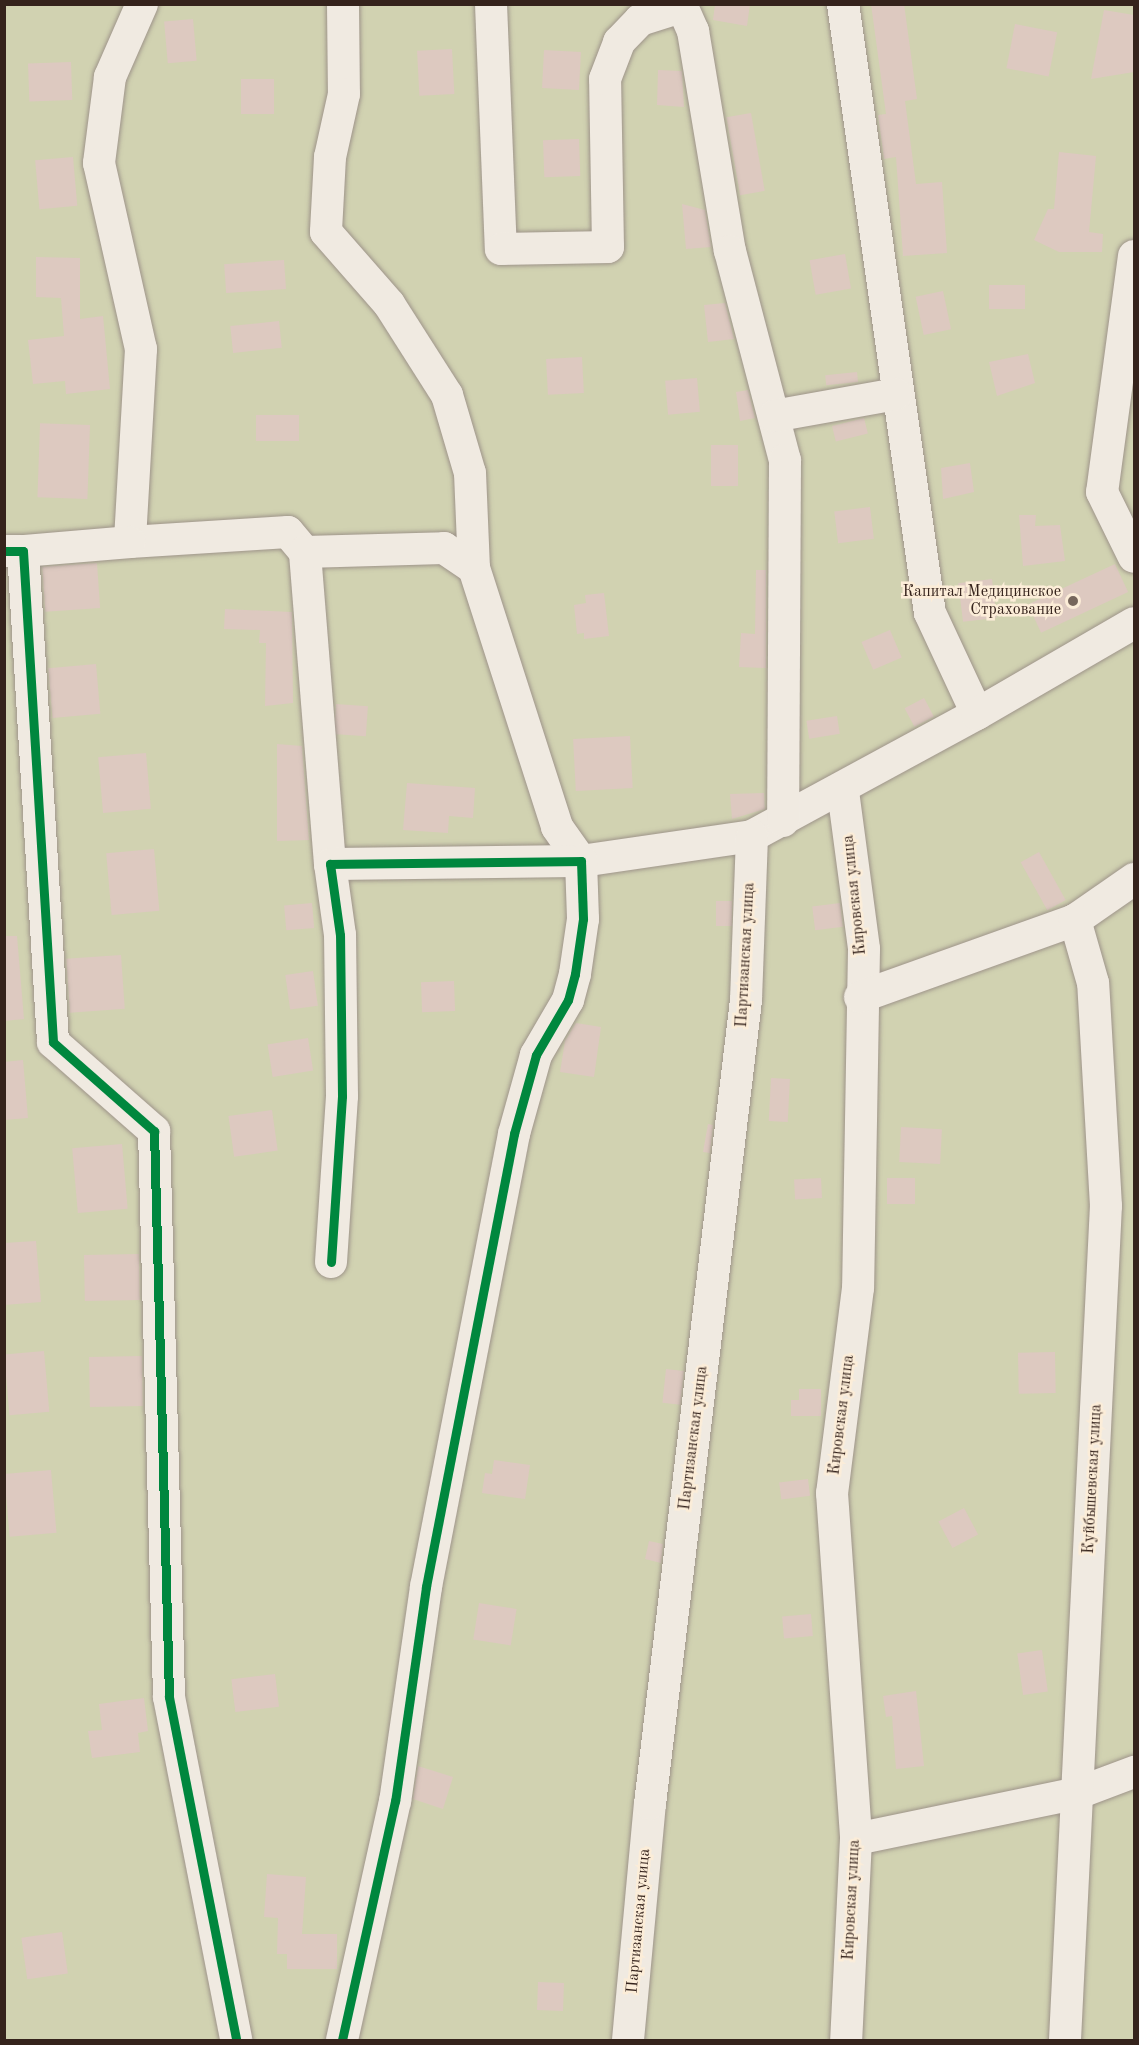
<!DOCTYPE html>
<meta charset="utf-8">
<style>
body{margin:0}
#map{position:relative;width:1139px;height:2045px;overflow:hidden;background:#eee1d0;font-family:"Old Standard TT",serif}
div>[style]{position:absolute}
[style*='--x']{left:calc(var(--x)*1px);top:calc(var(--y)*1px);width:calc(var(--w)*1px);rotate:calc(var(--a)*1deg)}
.green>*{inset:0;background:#d1d2b1;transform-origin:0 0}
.building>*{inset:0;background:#ddc9c0;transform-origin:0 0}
.roads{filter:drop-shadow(0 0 2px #9e948a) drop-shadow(0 0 2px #9e948a)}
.minor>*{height:32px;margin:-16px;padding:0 16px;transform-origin:16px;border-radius:16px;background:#f0eae1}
.cycleway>*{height:9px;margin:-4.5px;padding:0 4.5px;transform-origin:4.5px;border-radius:4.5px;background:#00873e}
.dots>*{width:16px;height:16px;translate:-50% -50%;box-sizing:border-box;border:3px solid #fcedd8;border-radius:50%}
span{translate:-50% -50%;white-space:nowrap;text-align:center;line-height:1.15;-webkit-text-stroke:5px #fcedd8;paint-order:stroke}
.poi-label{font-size:16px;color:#35231c}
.right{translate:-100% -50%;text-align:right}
.street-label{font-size:16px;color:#35231c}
.frame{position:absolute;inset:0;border:6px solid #35231c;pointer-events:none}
</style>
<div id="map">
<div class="green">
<div style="left:5px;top:5px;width:1129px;height:2035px"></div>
</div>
<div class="building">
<div style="clip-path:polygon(715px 4px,750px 4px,747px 26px,713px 20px)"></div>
<div style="clip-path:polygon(871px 4px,904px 4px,917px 99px,905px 101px,916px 184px,942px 182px,947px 253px,903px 256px,896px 157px,884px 159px,878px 115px,886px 114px)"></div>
<div style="clip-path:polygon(1104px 10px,1134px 15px,1134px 72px,1091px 79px)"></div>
<div style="left:193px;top:19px;width:42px;height:29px;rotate:85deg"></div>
<div style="left:1015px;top:24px;width:43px;height:45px;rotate:11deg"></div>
<div style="left:452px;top:49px;width:45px;height:35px;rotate:87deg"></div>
<div style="left:544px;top:50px;width:37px;height:38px;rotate:3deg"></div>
<div style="left:71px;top:62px;width:38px;height:43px;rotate:88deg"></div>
<div style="clip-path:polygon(658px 70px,682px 71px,684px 107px,657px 105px)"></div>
<div style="left:241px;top:79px;width:33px;height:35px"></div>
<div style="left:751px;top:113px;width:79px;height:25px;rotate:80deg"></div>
<div style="left:579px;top:139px;width:37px;height:36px;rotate:88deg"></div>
<div style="clip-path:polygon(1059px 152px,1096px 156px,1089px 232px,1103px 234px,1102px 252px,1059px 252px,1034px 240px,1048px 209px,1054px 209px)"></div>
<div style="left:73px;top:157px;width:49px;height:38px;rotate:85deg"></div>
<div style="clip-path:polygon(682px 204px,705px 210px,711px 247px,686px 249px)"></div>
<div style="left:845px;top:254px;width:35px;height:36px;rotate:80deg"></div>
<div style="clip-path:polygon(36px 257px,80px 258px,80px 319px,103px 316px,110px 389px,66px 394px,65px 381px,33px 384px,28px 340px,64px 336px,61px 298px,36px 297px)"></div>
<div style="left:284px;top:260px;width:29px;height:60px;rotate:86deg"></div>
<div style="left:989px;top:285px;width:36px;height:24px"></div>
<div style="left:943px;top:291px;width:39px;height:28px;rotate:78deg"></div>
<div style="clip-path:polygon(725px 303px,734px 339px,708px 342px,704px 305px)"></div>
<div style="left:279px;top:321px;width:27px;height:49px;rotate:84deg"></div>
<div style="clip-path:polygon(1028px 354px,1035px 383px,997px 396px,989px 362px)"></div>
<div style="left:582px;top:357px;width:36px;height:36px;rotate:87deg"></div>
<div style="left:857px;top:372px;width:10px;height:32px;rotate:84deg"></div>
<div style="left:697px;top:378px;width:34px;height:32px;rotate:85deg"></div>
<div style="clip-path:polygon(748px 390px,755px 418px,740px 421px,736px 392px)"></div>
<div style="left:299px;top:415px;width:26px;height:43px;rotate:90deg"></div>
<div style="left:864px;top:418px;width:16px;height:33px;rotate:76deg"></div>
<div style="left:90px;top:425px;width:74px;height:50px;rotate:92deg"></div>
<div style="left:711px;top:445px;width:27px;height:41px"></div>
<div style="clip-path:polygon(970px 463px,974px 492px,943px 499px,941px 468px)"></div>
<div style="left:870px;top:507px;width:32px;height:36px;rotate:83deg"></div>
<div style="clip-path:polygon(1019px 515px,1036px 515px,1035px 526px,1060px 525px,1065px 561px,1023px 566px)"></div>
<div style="left:97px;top:563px;width:45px;height:55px;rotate:86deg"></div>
<div style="left:1115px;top:564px;width:31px;height:96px;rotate:65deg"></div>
<div style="clip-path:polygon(756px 570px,766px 570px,766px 668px,739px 667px,741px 633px,755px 634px)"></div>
<div style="left:992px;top:579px;width:39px;height:34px;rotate:83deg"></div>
<div style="clip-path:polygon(604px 593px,609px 636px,584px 639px,584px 633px,577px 634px,574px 605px,586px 603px,585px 595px)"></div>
<div style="clip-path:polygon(225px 609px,292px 612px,293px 703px,265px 706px,266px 643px,259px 643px,260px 630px,224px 629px)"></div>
<div style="left:890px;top:630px;width:30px;height:31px;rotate:67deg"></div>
<div style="left:96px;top:664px;width:50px;height:48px;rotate:85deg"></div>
<div style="left:924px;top:698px;width:21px;height:22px;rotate:62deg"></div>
<div style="left:336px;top:704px;width:32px;height:30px;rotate:4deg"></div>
<div style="left:837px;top:716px;width:18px;height:31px;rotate:81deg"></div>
<div style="left:630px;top:736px;width:52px;height:57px;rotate:87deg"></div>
<div style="clip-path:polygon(277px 744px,302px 746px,309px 840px,277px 841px)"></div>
<div style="left:146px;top:753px;width:56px;height:48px;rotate:85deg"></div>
<div style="clip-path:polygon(407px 783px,475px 788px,473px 818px,449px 816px,448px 833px,403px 830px)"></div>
<div style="clip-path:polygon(764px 793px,765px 809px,732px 819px,730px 794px)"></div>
<div style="left:154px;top:849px;width:62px;height:48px;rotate:85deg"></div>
<div style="left:1039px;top:852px;width:55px;height:21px;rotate:61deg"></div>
<div style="left:716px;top:901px;width:16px;height:25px"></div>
<div style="left:312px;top:903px;width:25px;height:28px;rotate:85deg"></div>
<div style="left:840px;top:903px;width:24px;height:28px;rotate:83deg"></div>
<div style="clip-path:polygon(4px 936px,17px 936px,24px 1019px,4px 1021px)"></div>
<div style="left:121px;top:955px;width:54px;height:55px;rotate:86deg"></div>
<div style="left:313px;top:971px;width:35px;height:28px;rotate:82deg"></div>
<div style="left:454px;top:981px;width:30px;height:33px;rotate:88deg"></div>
<div style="clip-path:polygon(576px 1023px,601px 1027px,594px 1077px,560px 1072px,565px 1041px)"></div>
<div style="left:308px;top:1038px;width:33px;height:41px;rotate:81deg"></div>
<div style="clip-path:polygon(23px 1060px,28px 1118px,4px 1120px,4px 1062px)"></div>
<div style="left:771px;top:1078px;width:19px;height:43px;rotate:3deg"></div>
<div style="left:272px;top:1110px;width:41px;height:44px;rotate:82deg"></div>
<div style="clip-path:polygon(708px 1124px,713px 1125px,710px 1153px,703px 1152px)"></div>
<div style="left:901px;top:1127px;width:41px;height:35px;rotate:3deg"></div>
<div style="left:122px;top:1144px;width:65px;height:50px;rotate:85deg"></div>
<div style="left:821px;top:1178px;width:20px;height:27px;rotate:87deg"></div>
<div style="left:887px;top:1178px;width:28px;height:26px"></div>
<div style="clip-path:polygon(36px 1241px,41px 1302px,4px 1305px,4px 1243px)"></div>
<div style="left:139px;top:1254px;width:46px;height:55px;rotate:89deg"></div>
<div style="left:44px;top:1351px;width:61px;height:40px;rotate:85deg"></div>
<div style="left:1055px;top:1352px;width:41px;height:37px;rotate:89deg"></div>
<div style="left:142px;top:1356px;width:50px;height:53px;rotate:89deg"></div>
<div style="left:666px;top:1369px;width:18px;height:34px;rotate:6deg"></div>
<div style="clip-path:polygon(799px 1389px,821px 1389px,821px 1416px,791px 1416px,791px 1400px,799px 1400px)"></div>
<div style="clip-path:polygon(494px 1460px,530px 1465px,525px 1499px,482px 1493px,485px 1473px,492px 1474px)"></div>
<div style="left:51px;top:1470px;width:63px;height:47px;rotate:85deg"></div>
<div style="left:808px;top:1479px;width:17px;height:29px;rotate:83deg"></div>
<div style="left:964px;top:1508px;width:30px;height:29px;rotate:62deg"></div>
<div style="clip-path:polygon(649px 1541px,663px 1544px,661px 1563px,645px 1559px)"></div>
<div style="left:479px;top:1603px;width:38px;height:37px;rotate:9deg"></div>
<div style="left:811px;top:1614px;width:22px;height:29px;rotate:85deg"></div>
<div style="left:1042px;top:1650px;width:42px;height:25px;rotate:82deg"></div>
<div style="left:275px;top:1674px;width:33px;height:44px;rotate:83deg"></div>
<div style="clip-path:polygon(916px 1691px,924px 1766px,896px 1769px,892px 1716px,886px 1717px,883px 1696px)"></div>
<div style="clip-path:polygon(144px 1698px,148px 1731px,138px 1733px,140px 1752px,92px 1758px,88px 1731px,102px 1730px,99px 1704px)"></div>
<div style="clip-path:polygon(418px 1766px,453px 1777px,443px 1809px,413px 1799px)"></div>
<div style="clip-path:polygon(267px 1874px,306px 1877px,302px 1934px,337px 1934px,337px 1969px,287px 1969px,287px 1954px,277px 1954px,278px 1918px,264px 1917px)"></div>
<div style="left:62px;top:1932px;width:42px;height:41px;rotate:82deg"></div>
<div style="left:538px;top:1982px;width:26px;height:28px;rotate:2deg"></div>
</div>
<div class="roads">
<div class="minor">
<div style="--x:142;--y:4;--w:80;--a:113.7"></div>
<div style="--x:110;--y:77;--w:87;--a:97.3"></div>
<div style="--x:99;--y:163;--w:191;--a:77.3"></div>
<div style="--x:141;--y:349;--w:193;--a:93.3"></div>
<div style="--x:130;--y:542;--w:158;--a:-3.6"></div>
<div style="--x:288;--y:532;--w:26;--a:50"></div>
<div style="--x:343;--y:4;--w:90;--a:89.4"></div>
<div style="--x:344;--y:94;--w:65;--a:102.5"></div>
<div style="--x:330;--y:157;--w:75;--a:93.1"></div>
<div style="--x:326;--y:232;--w:96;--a:48.8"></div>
<div style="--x:389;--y:304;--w:108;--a:57.5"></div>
<div style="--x:447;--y:395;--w:81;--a:73.6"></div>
<div style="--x:470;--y:473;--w:95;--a:87.6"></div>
<div style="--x:474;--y:568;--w:272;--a:72.2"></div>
<div style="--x:557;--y:827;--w:42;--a:54.8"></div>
<div style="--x:581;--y:861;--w:173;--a:-8.3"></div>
<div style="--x:752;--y:836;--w:256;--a:-28.5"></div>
<div style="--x:491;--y:4;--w:245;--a:87.7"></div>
<div style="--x:501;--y:249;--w:107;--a:-1.1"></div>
<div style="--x:608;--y:247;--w:168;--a:-91"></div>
<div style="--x:605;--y:79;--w:40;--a:-69"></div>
<div style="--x:619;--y:42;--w:30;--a:-46"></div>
<div style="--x:640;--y:20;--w:43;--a:-17.6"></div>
<div style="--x:681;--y:4;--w:30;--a:66"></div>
<div style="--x:693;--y:31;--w:223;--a:80.5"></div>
<div style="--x:730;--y:251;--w:216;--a:75.3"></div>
<div style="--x:785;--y:460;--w:361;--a:90.3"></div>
<div style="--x:843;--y:4;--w:615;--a:81.87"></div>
<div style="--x:930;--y:613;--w:111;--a:65"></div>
<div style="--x:977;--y:714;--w:181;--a:-30.1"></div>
<div style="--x:1134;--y:256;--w:238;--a:97.7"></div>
<div style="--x:1102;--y:492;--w:72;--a:63.8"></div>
<div style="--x:774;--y:416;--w:124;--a:-10.2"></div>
<div style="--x:4;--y:551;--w:19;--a:0"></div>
<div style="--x:23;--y:551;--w:492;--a:86.5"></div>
<div style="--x:53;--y:1042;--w:135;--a:41.4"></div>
<div style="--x:154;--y:1131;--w:566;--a:88.48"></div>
<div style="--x:169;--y:1697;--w:349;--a:78.9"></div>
<div style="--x:23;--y:551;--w:107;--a:-4.8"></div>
<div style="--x:843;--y:791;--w:159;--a:82.4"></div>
<div style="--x:864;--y:949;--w:339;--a:91"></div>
<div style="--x:858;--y:1288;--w:207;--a:97.2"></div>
<div style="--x:832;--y:1493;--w:347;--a:86"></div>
<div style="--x:856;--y:1839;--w:201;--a:92.8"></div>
<div style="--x:330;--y:864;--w:313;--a:-94.6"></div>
<div style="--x:305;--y:552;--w:139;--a:-1.6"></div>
<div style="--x:444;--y:548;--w:36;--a:34"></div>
<div style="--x:860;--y:997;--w:228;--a:-19.7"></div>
<div style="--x:1075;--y:920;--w:72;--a:-34.8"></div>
<div style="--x:331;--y:1262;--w:166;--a:-86.2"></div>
<div style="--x:342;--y:1096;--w:161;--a:-90.7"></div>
<div style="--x:340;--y:935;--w:72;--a:-98"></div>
<div style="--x:330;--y:864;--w:251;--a:-0.7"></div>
<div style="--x:581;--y:861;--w:58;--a:88"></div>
<div style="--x:583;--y:919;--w:56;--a:98.3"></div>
<div style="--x:575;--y:974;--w:27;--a:105"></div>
<div style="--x:568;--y:1000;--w:64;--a:120.2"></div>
<div style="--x:536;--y:1055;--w:82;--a:105.6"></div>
<div style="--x:514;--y:1134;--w:461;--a:101"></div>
<div style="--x:426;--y:1587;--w:216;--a:98.2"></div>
<div style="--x:395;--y:1801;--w:245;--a:102.5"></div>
<div style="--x:856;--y:1839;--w:227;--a:-11.7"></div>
<div style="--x:1078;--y:1793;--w:60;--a:-20.6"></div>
<div style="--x:628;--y:2040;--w:237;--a:-84.7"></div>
<div style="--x:650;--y:1804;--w:810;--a:-83.19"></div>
<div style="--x:746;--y:1000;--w:164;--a:-87.9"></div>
<div style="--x:1065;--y:2040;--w:835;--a:-87.19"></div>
<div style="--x:1106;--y:1206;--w:223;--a:-93.3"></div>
<div style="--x:1093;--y:983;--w:66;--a:-105.9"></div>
</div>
</div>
<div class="cycleway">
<div style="--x:4;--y:551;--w:19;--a:0"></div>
<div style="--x:23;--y:551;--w:492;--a:86.5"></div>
<div style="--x:53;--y:1042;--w:135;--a:41.4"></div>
<div style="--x:154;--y:1131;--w:566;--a:88.48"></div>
<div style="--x:169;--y:1697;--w:349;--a:78.9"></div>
<div style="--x:331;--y:1262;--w:166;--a:-86.2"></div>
<div style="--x:342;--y:1096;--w:161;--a:-90.7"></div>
<div style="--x:340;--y:935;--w:72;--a:-98"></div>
<div style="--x:330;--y:864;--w:251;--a:-0.7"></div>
<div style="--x:581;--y:861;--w:58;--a:88"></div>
<div style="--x:583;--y:919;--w:56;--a:98.3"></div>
<div style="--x:575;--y:974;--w:27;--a:105"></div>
<div style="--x:568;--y:1000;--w:64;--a:120.2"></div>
<div style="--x:536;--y:1055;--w:82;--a:105.6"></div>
<div style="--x:514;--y:1134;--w:461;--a:101"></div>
<div style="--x:426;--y:1587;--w:216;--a:98.2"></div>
<div style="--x:395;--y:1801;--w:245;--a:102.5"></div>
</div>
<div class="dots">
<div style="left:1073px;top:601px;background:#76665b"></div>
</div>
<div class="poi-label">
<span class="right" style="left:1061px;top:601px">Капитал Медицинское<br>Страхование</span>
</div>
<div class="street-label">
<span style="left:855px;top:895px;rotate:-96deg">Кировская улица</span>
<span style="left:746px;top:955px;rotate:-87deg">Партизанская улица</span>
<span style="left:842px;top:1415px;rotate:-83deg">Кировская улица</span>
<span style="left:694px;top:1438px;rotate:-83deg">Партизанская улица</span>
<span style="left:1093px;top:1479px;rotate:-87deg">Куйбышевская улица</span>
<span style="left:852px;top:1900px;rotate:-87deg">Кировская улица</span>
<span style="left:639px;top:1921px;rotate:-85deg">Партизанская улица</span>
</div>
<div class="frame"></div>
</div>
